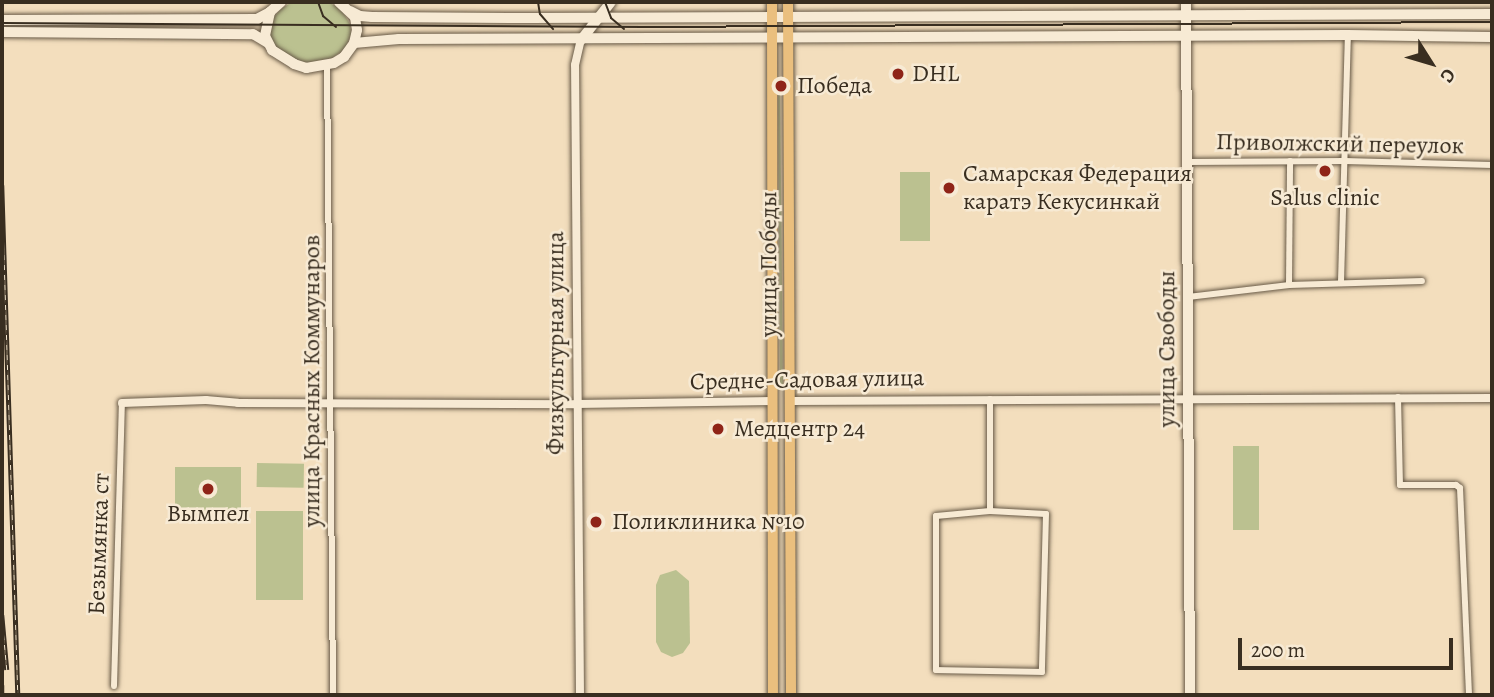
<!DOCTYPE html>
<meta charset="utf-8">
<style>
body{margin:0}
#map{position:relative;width:1494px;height:697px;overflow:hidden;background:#f3debd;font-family:Alegreya,serif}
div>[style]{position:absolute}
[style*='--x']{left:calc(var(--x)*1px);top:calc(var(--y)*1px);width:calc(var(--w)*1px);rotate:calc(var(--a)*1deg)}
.green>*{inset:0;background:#bbc190;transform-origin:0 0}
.roads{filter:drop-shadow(0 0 2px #685a47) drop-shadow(0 0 2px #685a47)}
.minor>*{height:6px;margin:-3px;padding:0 3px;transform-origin:3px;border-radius:3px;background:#f7ead4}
.tertiary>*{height:8px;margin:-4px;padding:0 4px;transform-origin:4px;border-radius:4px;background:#f7ead4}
.secondary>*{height:10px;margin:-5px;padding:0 5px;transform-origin:5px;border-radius:5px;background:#f7ead4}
.primary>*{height:10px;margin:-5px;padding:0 5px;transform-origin:5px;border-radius:5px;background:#eabf7e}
.tram>*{height:2px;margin:-1px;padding:0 1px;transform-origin:1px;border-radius:1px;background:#392e20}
.rail>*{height:4.5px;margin-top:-2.25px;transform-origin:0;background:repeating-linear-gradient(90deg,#f7ead4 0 5px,#392e20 0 10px);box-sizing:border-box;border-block:2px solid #392e20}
.dots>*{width:19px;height:19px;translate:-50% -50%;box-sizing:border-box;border:4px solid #f7ead4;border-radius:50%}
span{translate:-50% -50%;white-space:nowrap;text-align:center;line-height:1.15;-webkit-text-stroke:5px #f7ead4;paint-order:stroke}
.poi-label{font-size:24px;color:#392e20}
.left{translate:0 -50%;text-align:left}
.street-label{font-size:24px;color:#392e20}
.frame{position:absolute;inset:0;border:4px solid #392e20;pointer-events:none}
.north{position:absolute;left:1396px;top:28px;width:70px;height:70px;-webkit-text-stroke:5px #f7ead4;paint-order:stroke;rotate:127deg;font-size:19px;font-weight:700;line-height:28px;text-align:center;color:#392e20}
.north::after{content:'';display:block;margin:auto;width:24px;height:32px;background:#392e20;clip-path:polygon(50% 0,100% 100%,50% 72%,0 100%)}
.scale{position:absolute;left:1238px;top:638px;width:215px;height:32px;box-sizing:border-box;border:4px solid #392e20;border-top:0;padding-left:9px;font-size:21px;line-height:24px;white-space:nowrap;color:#392e20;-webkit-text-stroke:5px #f7ead4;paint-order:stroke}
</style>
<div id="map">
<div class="green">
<div style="clip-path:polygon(292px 2px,328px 2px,341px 9px,350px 24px,351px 35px,345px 49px,332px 58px,308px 63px,291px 59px,278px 50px,269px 36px,270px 22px,281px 9px)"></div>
<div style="clip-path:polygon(780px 81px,783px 388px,780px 389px,778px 83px)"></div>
<div style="left:900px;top:172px;width:30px;height:69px"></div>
<div style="left:1233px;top:446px;width:26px;height:84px"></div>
<div style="left:257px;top:463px;width:47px;height:24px;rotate:1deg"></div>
<div style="left:175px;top:467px;width:66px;height:44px"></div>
<div style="left:256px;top:511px;width:47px;height:89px"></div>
<div style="clip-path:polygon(676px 570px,689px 581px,690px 643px,683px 653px,672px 657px,661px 652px,656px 642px,656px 585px,660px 575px)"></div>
</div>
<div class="roads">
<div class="minor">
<div style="--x:327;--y:66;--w:629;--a:89.45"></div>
<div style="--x:1187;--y:162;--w:158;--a:-0.4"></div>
<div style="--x:1345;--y:161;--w:147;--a:1.6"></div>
<div style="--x:1341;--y:282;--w:247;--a:-88.4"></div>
<div style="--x:1289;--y:285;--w:124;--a:-89.5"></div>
<div style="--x:1188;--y:297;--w:102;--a:-6.8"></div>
<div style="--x:1289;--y:285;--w:133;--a:-1.7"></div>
<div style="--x:1398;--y:397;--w:88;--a:88.7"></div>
<div style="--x:1400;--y:485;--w:56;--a:0"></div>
<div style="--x:1456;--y:485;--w:5;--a:37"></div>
<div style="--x:1460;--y:488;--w:207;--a:87.5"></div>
<div style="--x:990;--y:399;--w:112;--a:90"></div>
<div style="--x:990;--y:511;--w:56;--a:3.1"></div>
<div style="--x:1046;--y:514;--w:158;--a:91.5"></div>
<div style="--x:1042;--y:672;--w:106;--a:-178.9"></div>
<div style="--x:936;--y:670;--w:154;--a:-90"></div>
<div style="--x:936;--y:516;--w:54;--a:-5.3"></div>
<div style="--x:114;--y:686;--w:283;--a:-88.4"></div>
</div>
<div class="tertiary">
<div style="--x:790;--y:401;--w:702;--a:-0.24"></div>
<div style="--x:122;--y:403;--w:84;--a:-2"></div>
<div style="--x:206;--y:400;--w:32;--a:5"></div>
<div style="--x:238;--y:403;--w:338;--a:0.2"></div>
<div style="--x:576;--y:404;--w:196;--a:-0.9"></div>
<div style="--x:580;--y:695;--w:630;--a:-90.45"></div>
<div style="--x:575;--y:65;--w:26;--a:-77"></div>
</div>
<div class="secondary">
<div style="--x:281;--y:2;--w:15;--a:138"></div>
<div style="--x:270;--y:12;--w:25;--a:102"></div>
<div style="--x:265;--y:36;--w:16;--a:63"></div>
<div style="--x:272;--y:50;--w:26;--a:32"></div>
<div style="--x:294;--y:64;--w:13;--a:18"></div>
<div style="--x:306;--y:68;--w:28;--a:-10"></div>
<div style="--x:334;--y:63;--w:12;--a:-31"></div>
<div style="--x:344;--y:57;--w:17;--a:-54"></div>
<div style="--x:354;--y:43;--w:13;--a:-77"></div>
<div style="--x:357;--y:30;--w:13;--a:-99"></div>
<div style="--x:355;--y:17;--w:22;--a:-137"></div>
<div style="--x:1186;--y:2;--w:693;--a:89.67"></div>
<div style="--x:350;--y:11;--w:11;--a:27"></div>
<div style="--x:360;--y:16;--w:12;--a:5"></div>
<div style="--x:372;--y:17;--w:158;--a:0.4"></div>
<div style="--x:530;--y:18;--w:962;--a:-0.24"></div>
<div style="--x:2;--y:20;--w:255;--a:-0.2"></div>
<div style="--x:257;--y:19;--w:15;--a:-28"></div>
<div style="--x:2;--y:32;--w:251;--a:0.5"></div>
<div style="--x:253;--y:34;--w:17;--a:31"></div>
<div style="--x:581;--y:40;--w:48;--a:-51.7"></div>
<div style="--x:354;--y:43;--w:45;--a:-5.1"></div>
<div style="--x:399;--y:39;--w:949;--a:-0.24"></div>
<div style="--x:1348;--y:35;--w:144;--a:0.8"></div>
</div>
<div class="primary">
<div style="--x:772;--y:2;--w:693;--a:89.92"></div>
<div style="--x:788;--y:2;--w:693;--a:89.75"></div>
</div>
</div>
<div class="tram">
<div style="--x:318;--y:2;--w:15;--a:70"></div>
<div style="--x:323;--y:16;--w:17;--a:40"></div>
<div style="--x:538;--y:2;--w:12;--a:81"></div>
<div style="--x:540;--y:14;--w:20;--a:49"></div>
<div style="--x:605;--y:2;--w:17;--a:69"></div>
<div style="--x:611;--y:18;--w:17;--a:40"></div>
<div style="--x:2;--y:23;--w:641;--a:0.36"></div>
<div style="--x:643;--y:27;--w:849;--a:-0.34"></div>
</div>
<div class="rail">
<div style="--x:2;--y:185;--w:510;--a:88.2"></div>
<div style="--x:2;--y:615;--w:55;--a:84.8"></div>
<div style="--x:2;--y:685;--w:10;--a:90"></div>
</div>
<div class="dots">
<div style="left:898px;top:74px;background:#8f2418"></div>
<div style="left:781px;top:86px;background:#8f2418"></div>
<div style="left:1325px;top:171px;background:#8f2418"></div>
<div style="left:949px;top:188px;background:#8f2418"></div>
<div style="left:718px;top:429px;background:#8f2418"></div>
<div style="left:208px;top:489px;background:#8f2418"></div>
<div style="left:596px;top:522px;background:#8f2418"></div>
</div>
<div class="poi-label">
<span class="left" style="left:912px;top:74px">DHL</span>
<span class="left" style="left:797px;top:86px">Победа</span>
<span class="left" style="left:963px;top:188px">Самарская Федерация<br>каратэ Кекусинкай</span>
<span style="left:1325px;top:198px">Salus clinic</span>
<span class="left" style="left:734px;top:429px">Медцентр 24</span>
<span style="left:208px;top:514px">Вымпел</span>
<span class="left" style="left:612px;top:522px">Поликлиника №10</span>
</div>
<div class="street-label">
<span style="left:1340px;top:144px;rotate:1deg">Приволжский переулок</span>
<span style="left:769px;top:264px;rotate:-90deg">улица Победы</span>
<span style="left:556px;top:343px;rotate:-90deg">Физкультурная улица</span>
<span style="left:1167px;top:349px;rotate:-90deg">улица Свободы</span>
<span style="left:807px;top:380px;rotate:-1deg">Средне-Садовая улица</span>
<span style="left:312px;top:381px;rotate:-90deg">улица Красных Коммунаров</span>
<span style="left:99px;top:544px;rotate:-88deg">Безымянка ст</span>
</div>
<div class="frame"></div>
<div class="north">С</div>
<div class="scale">200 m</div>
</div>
